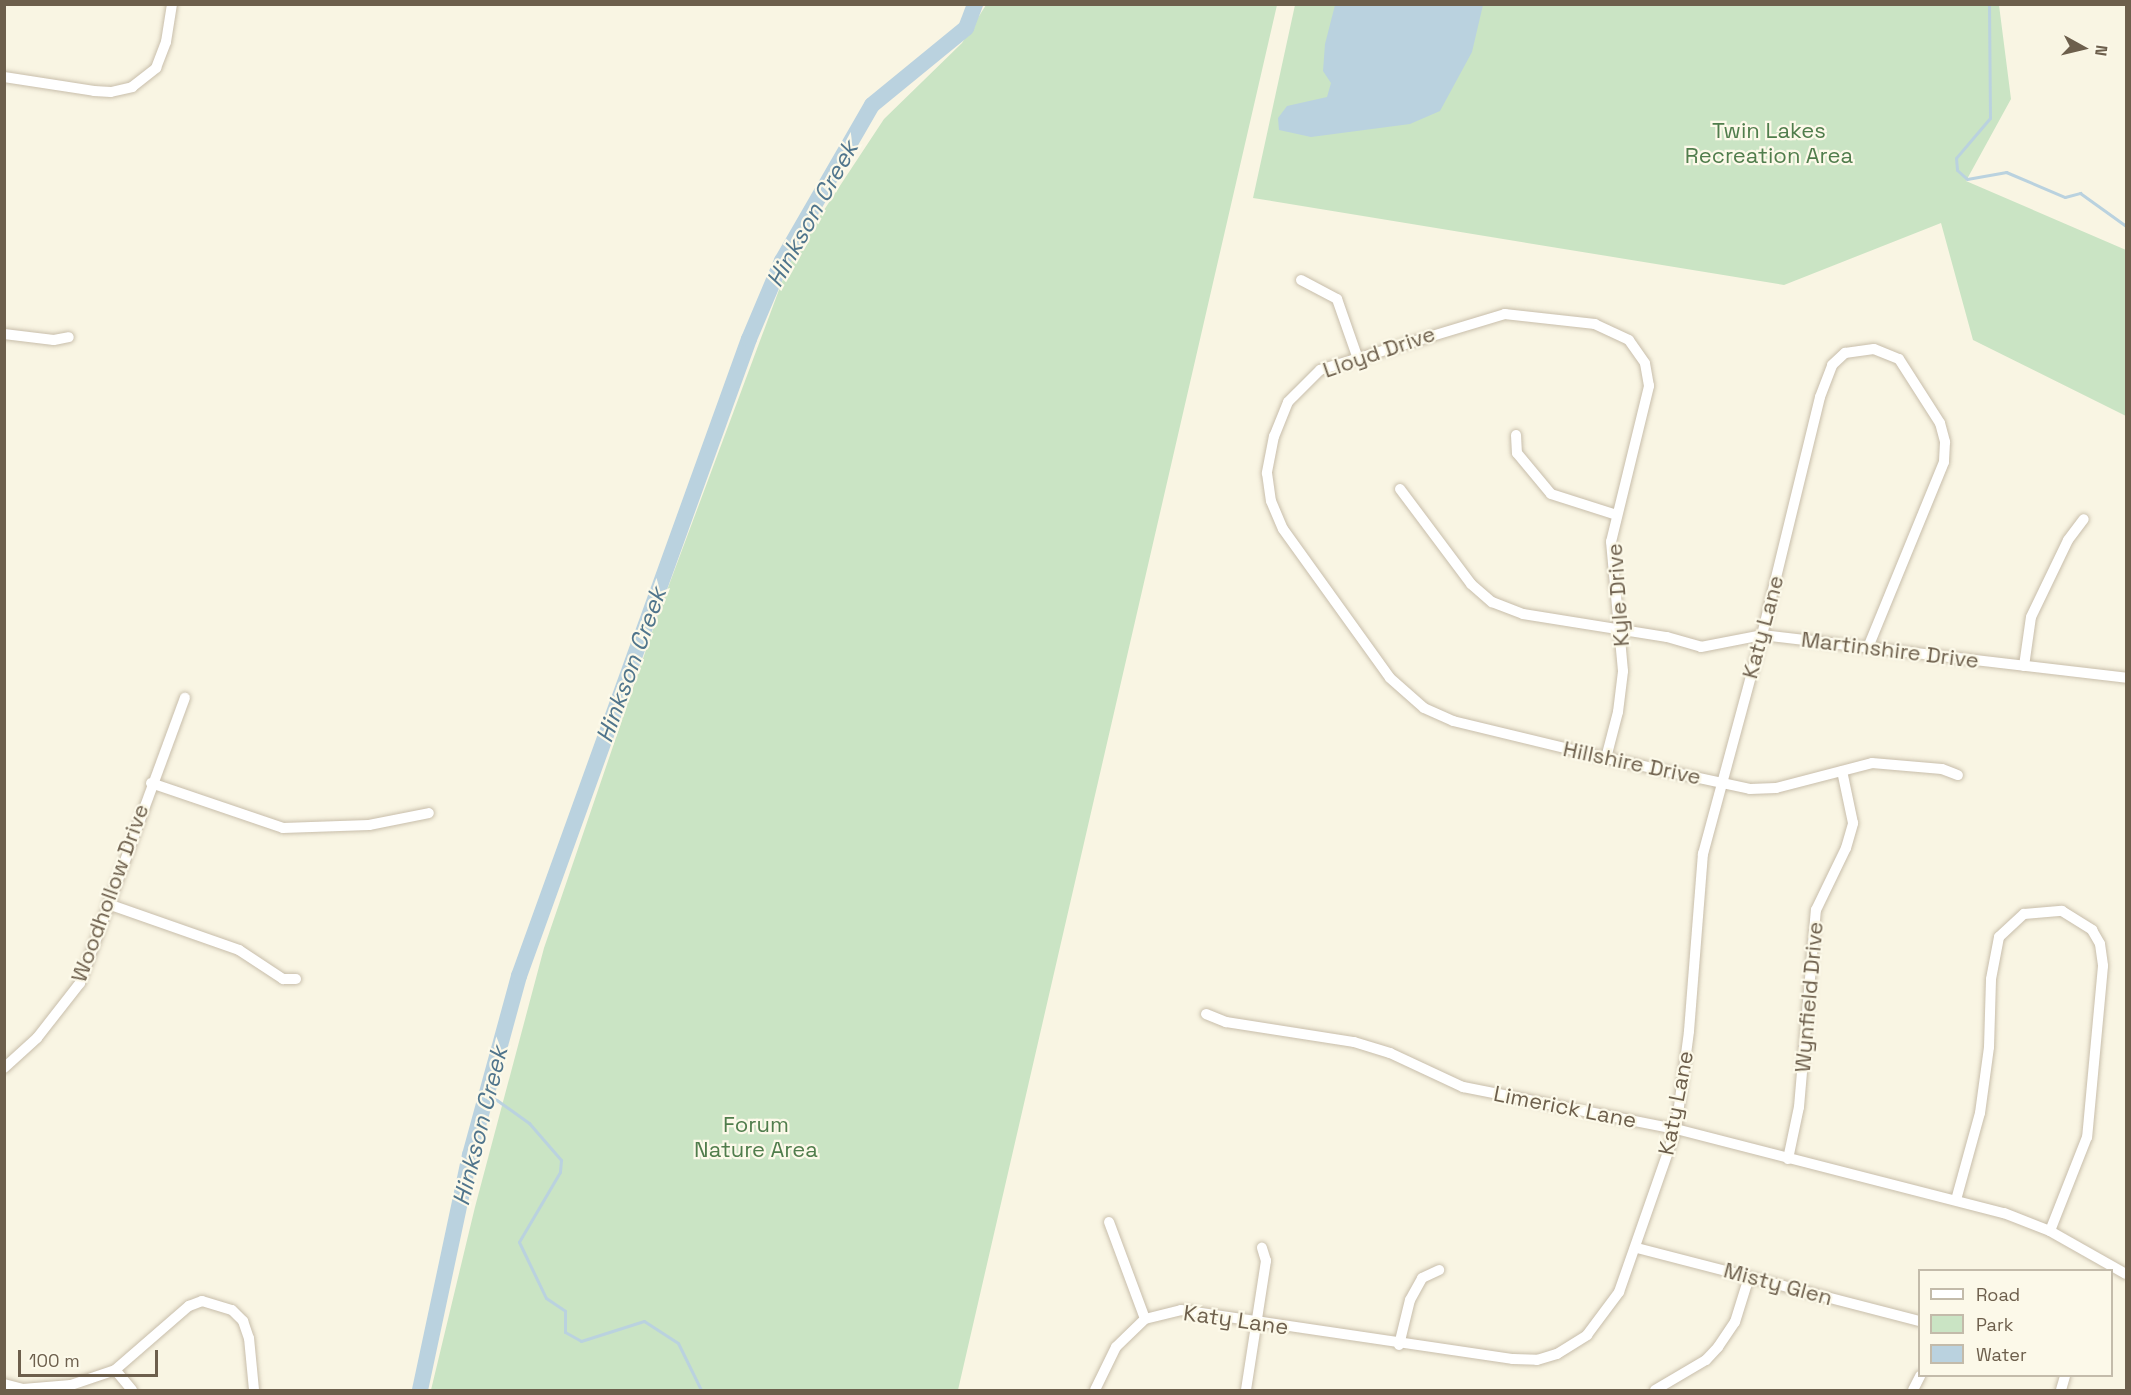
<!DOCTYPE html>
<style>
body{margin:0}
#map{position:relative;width:2131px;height:1395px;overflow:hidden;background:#f9f5e3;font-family:"Space Grotesk",sans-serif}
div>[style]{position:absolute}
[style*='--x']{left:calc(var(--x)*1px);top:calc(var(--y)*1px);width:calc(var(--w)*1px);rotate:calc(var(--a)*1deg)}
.green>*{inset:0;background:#cae4c4}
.water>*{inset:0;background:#bad2df}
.stream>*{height:3px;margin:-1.5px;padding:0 1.5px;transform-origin:1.5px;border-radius:1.5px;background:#bad2df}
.river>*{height:16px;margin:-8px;padding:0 8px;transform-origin:8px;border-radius:8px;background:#bad2df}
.roads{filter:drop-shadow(0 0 2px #c8beab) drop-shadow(0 0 2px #c8beab)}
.minor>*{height:10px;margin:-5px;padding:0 5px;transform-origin:5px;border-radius:5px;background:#fff}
span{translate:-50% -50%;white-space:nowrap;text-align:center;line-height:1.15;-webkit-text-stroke:4.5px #fcf9e9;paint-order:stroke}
.park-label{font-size:22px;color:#507d4c}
.street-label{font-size:22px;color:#6d5f4c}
.water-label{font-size:24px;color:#50758c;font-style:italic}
.frame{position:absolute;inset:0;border:6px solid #6d5f4c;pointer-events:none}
.legend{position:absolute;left:1918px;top:1269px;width:195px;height:108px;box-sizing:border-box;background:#fcf9e9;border:2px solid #c3bbaa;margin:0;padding:8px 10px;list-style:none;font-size:18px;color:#6d5f4c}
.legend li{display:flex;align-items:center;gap:12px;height:30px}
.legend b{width:30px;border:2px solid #c3bbaa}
.north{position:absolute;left:2053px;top:18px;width:60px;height:60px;-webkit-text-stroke:4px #fcf9e9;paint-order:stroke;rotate:98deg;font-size:16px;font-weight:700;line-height:24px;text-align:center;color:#6d5f4c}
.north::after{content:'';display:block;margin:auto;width:21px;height:27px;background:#6d5f4c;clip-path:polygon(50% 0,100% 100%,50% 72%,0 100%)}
.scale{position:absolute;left:18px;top:1350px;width:140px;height:27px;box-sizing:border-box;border:3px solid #6d5f4c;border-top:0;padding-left:8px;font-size:18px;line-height:21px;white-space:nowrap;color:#6d5f4c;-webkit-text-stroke:4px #fcf9e9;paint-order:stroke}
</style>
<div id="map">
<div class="green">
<div style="clip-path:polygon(986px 5px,1277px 5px,958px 1390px,431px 1390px,475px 1207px,544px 948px,660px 609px,789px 263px,884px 119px,962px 43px)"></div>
<div style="clip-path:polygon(1295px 5px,1999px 5px,2011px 99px,1966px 181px,2126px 250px,2126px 416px,1973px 340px,1941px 223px,1784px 285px,1253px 198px)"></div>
</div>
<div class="water">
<div style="clip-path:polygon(1335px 5px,1483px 5px,1472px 52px,1440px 111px,1410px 124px,1311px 137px,1279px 130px,1278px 118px,1287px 106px,1327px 97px,1331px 83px,1323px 71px,1325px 44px)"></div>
</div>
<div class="stream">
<div style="--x:1989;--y:4;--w:114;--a:89.5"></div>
<div style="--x:1990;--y:118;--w:52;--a:130.4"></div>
<div style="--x:1956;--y:158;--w:12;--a:85"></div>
<div style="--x:1957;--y:170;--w:13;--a:42"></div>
<div style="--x:1967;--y:179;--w:40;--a:-10"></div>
<div style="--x:2006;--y:172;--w:64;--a:23"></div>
<div style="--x:2065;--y:197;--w:16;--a:-15"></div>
<div style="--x:2080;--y:193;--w:57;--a:35.7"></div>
<div style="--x:487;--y:1093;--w:52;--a:35.5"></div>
<div style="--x:529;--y:1123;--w:49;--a:49.1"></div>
<div style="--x:561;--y:1160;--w:12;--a:95"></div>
<div style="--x:560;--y:1172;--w:81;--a:120.4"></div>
<div style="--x:519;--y:1242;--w:62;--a:64.3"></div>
<div style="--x:546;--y:1298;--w:23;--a:34"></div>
<div style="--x:565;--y:1311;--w:21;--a:90"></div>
<div style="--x:565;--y:1332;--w:18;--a:29"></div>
<div style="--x:581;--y:1341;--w:66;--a:-17.6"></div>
<div style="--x:644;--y:1321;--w:40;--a:32.9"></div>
<div style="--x:678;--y:1343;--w:52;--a:63.9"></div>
</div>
<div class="river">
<div style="--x:420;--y:1390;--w:240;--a:-78"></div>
<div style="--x:470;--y:1155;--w:186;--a:-74.7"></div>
<div style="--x:519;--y:976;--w:677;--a:-70.15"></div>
<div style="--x:749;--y:339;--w:85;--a:-67.1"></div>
<div style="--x:782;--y:261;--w:180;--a:-60"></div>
<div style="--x:872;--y:105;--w:122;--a:-39.3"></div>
<div style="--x:966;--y:28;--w:26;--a:-69"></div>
</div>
<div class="roads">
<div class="minor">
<div style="--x:4;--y:77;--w:91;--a:8.8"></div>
<div style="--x:94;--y:91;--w:17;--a:3"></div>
<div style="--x:111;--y:92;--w:22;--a:-13"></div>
<div style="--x:132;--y:87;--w:31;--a:-38"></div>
<div style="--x:156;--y:68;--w:28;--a:-69"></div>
<div style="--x:166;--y:42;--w:38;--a:-81"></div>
<div style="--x:1301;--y:280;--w:41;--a:27.8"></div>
<div style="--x:1337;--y:299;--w:60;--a:70.7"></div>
<div style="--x:4;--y:334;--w:50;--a:6.8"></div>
<div style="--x:54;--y:340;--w:15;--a:-11"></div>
<div style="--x:1516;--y:435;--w:18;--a:87"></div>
<div style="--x:1517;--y:453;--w:53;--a:50.3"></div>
<div style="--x:1551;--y:494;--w:69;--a:17.7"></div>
<div style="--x:1400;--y:489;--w:119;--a:53.2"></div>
<div style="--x:1471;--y:584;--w:28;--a:41"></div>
<div style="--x:1492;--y:602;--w:33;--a:21"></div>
<div style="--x:1523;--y:614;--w:146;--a:9.1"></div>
<div style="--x:1667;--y:637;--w:35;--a:16"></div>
<div style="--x:1701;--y:647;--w:62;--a:-11.1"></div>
<div style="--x:1762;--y:635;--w:367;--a:6.7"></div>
<div style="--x:2024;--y:666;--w:49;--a:-81.9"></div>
<div style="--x:2031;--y:617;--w:85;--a:-64.3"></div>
<div style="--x:2068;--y:540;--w:26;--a:-53"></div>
<div style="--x:1606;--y:758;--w:48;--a:-75.4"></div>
<div style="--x:1618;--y:712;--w:41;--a:-83"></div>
<div style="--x:1623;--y:671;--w:130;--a:-95.3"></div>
<div style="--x:1611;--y:542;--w:161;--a:-76.3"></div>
<div style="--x:1649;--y:386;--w:23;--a:-100"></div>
<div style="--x:1645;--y:363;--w:28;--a:-125"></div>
<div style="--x:1629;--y:340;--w:38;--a:-155"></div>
<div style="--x:1595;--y:324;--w:91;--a:-173.7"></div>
<div style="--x:1505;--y:314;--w:193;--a:163.2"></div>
<div style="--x:1320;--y:370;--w:45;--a:135"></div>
<div style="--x:1288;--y:402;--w:37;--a:112"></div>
<div style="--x:1274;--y:436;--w:38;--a:101"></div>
<div style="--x:1267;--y:473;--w:28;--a:82"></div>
<div style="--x:1271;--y:501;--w:30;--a:67"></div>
<div style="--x:1283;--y:529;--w:183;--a:54.3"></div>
<div style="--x:1390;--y:678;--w:45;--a:41.4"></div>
<div style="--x:1424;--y:708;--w:32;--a:24"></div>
<div style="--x:1453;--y:721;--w:157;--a:13.6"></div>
<div style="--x:1606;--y:758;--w:147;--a:12.1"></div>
<div style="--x:1750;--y:789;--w:26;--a:-2"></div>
<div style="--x:1776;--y:788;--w:99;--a:-14.6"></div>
<div style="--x:1872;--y:763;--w:70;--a:4.9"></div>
<div style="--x:1942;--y:769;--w:17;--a:21"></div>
<div style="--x:151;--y:783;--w:139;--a:18.8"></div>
<div style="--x:283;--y:828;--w:86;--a:-2"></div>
<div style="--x:369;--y:825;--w:61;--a:-11.3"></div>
<div style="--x:108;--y:904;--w:139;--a:19.3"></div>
<div style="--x:239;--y:950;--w:53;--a:33.4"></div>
<div style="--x:283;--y:979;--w:13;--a:0"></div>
<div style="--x:1206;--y:1014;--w:22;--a:22"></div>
<div style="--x:1226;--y:1022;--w:130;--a:8.9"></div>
<div style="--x:1354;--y:1042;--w:38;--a:17"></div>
<div style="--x:1390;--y:1053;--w:81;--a:25"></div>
<div style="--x:1463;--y:1087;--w:217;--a:11.2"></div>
<div style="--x:1676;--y:1129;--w:339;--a:14.4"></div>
<div style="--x:2004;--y:1213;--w:49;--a:21.4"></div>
<div style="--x:2050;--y:1231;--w:87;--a:29.5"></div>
<div style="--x:4;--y:1068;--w:45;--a:-42.3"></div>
<div style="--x:37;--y:1038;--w:70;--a:-52"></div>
<div style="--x:80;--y:983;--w:304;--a:-69.8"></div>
<div style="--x:1788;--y:1159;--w:53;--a:-78.1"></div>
<div style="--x:1799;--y:1107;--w:198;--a:-85.1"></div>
<div style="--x:1816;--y:910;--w:69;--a:-64.2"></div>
<div style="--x:1846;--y:848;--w:26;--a:-74"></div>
<div style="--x:1853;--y:823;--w:53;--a:-101.9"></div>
<div style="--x:1956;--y:1200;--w:90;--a:-74.6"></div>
<div style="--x:1980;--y:1113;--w:67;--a:-82.2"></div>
<div style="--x:1989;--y:1047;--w:68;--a:-88.3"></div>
<div style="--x:1991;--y:979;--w:43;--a:-79.2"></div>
<div style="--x:1999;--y:937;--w:34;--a:-43"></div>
<div style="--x:2024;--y:914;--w:38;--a:-5"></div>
<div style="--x:2062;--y:911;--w:36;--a:32"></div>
<div style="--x:2092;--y:930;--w:16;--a:60"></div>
<div style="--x:2100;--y:944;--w:22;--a:82"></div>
<div style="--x:2103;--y:966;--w:172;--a:95.3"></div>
<div style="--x:2087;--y:1137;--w:101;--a:111.5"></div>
<div style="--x:1109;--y:1222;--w:103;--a:69.6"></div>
<div style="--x:1637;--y:1248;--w:292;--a:14.5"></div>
<div style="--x:1399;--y:1345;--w:46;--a:-76.3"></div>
<div style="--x:1410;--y:1300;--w:25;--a:-61"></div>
<div style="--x:1422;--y:1278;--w:19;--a:-25"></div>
<div style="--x:4;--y:1384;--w:20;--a:15"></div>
<div style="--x:23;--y:1389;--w:48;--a:-4.8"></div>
<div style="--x:71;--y:1385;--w:46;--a:-18.8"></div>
<div style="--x:132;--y:1390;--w:26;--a:-130"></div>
<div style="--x:115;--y:1370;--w:98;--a:-40.9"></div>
<div style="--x:189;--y:1306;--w:14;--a:-21"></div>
<div style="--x:202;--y:1301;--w:31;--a:17"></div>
<div style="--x:232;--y:1310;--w:16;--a:45"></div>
<div style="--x:243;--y:1321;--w:18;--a:71"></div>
<div style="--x:249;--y:1338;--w:52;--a:84.5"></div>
<div style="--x:1095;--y:1390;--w:48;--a:-64"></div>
<div style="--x:1116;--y:1347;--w:40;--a:-44"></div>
<div style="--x:1145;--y:1319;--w:37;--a:-14"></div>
<div style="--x:1181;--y:1310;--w:336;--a:8.4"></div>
<div style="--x:1513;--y:1359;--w:24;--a:2"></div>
<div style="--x:1537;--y:1360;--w:21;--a:-17"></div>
<div style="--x:1557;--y:1354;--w:36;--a:-32"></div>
<div style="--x:1587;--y:1335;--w:54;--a:-53.3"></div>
<div style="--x:1619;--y:1292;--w:173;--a:-70.7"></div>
<div style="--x:1676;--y:1129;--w:99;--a:-82.4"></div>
<div style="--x:1689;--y:1031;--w:178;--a:-85.5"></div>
<div style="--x:1703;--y:854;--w:227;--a:-74.9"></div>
<div style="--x:1762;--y:635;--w:245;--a:-76.3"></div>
<div style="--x:1820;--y:397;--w:34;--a:-69"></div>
<div style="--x:1832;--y:365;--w:18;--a:-43"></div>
<div style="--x:1845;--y:353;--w:29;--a:-8"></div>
<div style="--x:1874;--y:349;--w:27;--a:22"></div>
<div style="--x:1899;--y:359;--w:76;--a:57.4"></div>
<div style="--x:1940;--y:423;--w:20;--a:75"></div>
<div style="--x:1945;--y:442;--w:20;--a:93"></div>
<div style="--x:1944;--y:462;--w:200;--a:112.3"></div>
<div style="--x:1246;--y:1390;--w:131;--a:-81.2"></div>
<div style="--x:1266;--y:1261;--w:14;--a:-107"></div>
<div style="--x:1655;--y:1390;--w:59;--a:-30.5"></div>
<div style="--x:1706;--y:1360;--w:18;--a:-47"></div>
<div style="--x:1718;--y:1347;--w:30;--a:-56"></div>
<div style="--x:1735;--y:1322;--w:47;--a:-72.7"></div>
<div style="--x:1913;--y:1390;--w:16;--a:-63"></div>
<div style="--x:2061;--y:1390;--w:15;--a:-74"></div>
</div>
</div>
<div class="park-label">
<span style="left:1769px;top:143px">Twin Lakes<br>Recreation Area</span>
<span style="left:756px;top:1137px">Forum<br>Nature Area</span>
</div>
<div class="street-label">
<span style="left:1379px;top:352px;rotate:-19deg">Lloyd Drive</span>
<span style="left:1618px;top:595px;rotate:-94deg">Kyle Drive</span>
<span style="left:1763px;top:627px;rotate:-75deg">Katy Lane</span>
<span style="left:1890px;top:650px;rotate:7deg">Martinshire Drive</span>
<span style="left:1632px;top:763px;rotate:12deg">Hillshire Drive</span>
<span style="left:110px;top:893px;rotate:-70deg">Woodhollow Drive</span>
<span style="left:1809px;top:997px;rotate:-85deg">Wynfield Drive</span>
<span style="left:1676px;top:1103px;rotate:-79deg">Katy Lane</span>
<span style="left:1565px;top:1107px;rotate:11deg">Limerick Lane</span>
<span style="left:1778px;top:1284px;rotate:15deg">Misty Glen</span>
<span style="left:1236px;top:1320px;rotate:8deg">Katy Lane</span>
</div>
<div class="water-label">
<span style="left:812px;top:214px;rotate:-61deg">Hinkson Creek</span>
<span style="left:631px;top:665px;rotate:-70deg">Hinkson Creek</span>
<span style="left:480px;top:1126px;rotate:-76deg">Hinkson Creek</span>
</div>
<div class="frame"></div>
<ul class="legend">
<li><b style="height:8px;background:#fff"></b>Road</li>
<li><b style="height:16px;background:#cae4c4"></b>Park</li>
<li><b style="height:16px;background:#bad2df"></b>Water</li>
</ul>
<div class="north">N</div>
<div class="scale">100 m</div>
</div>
